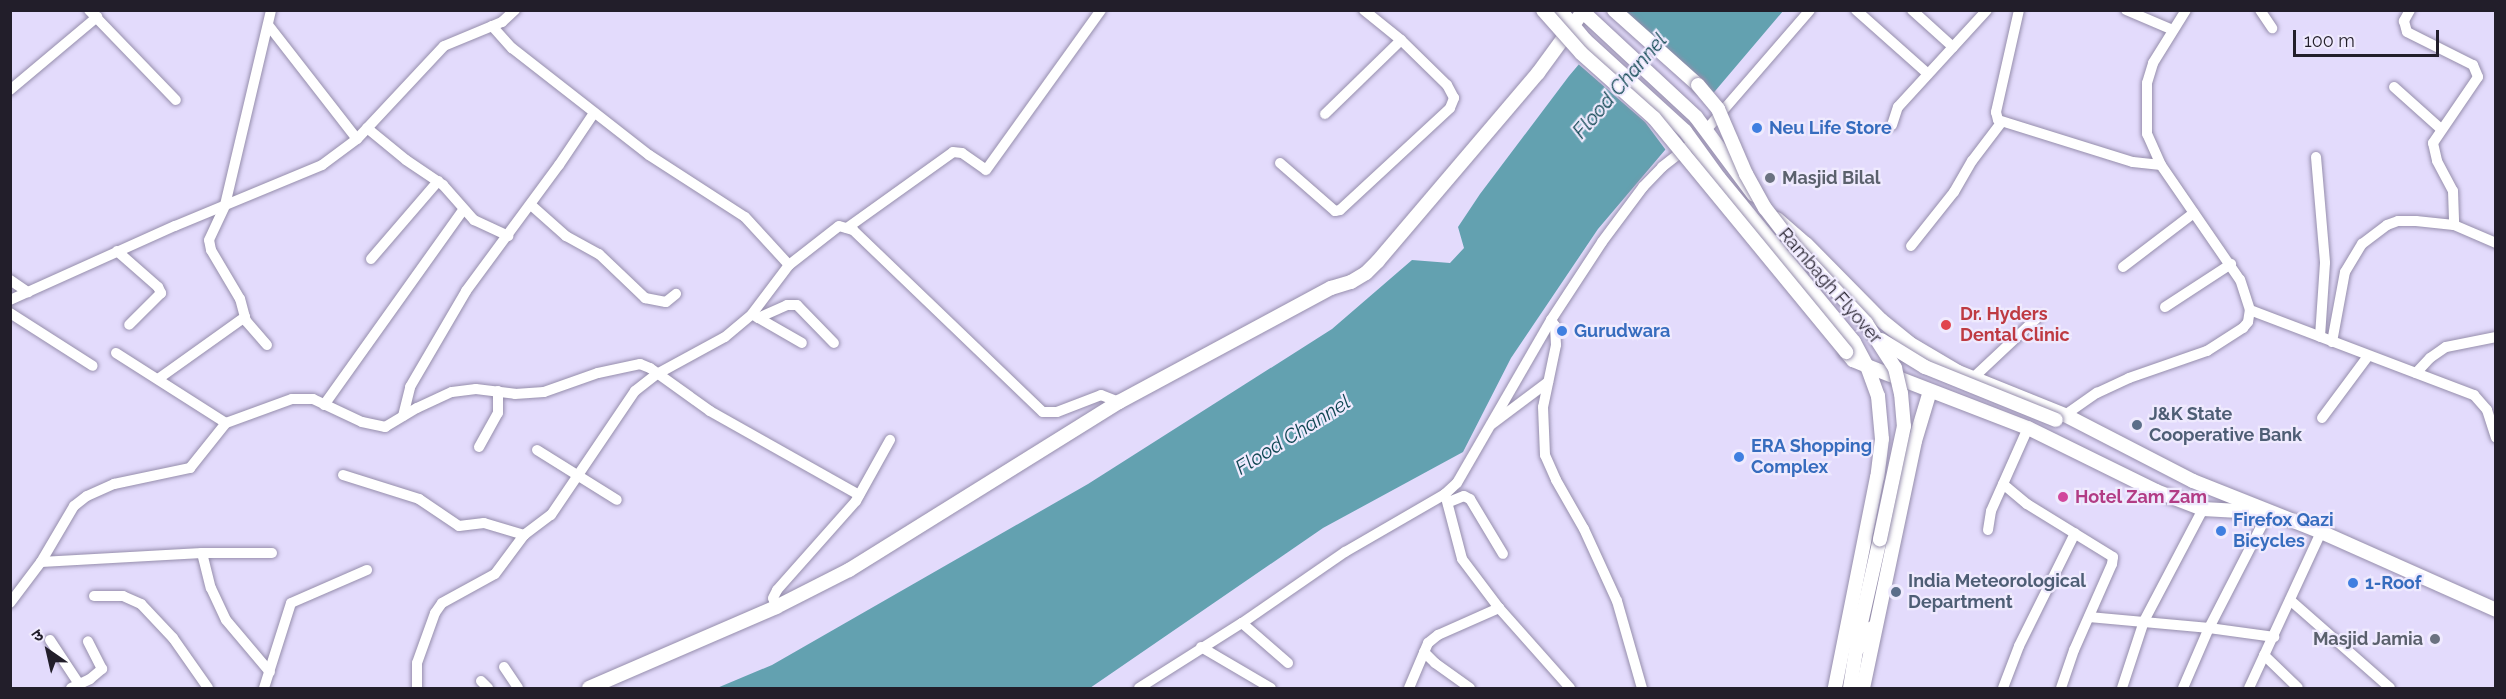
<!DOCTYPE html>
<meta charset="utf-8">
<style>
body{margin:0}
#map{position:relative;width:2506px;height:699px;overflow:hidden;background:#e3dbfc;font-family:Raleway,"Noto Sans Devanagari",sans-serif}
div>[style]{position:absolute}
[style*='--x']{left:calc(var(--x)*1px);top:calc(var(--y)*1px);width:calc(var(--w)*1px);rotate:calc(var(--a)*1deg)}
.water>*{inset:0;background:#63a1b0}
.pier>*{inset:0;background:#e3dbfc}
.roads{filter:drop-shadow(0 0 2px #968eac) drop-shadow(0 0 2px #968eac)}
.minor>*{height:10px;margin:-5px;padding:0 5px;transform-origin:5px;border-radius:5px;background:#fff}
.major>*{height:14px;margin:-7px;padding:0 7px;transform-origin:7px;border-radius:7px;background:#fff}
.bridges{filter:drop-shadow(0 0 2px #968eac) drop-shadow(0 0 2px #968eac)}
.major-bridge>*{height:14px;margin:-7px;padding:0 7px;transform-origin:7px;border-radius:7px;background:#fff}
.dots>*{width:16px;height:16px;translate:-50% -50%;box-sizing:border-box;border:3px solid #efeafe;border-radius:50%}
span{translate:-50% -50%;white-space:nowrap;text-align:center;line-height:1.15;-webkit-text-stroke:4.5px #efeafe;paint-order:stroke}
.shop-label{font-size:18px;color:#366cbe;font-weight:700}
.left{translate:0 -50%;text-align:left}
.worship-label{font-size:18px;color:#5b616d;font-weight:700}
.right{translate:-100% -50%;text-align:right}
.street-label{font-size:18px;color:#221e2a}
.health-label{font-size:18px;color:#be3a42;font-weight:700}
.service-label{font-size:18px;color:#4e5e75;font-weight:700}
.hotel-label{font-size:18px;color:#b23c85;font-weight:700}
.water-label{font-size:20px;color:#104753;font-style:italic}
.frame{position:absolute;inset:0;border:12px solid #221e2a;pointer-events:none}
.north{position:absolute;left:18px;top:621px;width:60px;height:60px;-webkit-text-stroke:4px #efeafe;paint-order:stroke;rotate:326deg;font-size:16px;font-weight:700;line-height:24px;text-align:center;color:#221e2a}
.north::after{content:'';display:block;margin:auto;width:21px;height:27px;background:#221e2a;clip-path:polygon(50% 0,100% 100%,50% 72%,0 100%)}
.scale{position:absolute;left:2293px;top:30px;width:146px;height:27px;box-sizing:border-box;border:3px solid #221e2a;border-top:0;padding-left:8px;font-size:18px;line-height:21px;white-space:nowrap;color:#221e2a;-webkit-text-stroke:4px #efeafe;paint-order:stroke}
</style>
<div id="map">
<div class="water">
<div style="clip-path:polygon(1624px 11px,1783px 11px,1598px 229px,1511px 358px,1463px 452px,1323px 528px,1090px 688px,717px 688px,772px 665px,1088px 484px,1332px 329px,1412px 260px,1450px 263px,1464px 248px,1458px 227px,1480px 194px,1569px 76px)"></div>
</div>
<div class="pier">
<div style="clip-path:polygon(1619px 12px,1714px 99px,1668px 153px,1645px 122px,1576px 62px)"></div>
</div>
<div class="roads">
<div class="minor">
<div style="--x:89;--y:10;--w:125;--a:46"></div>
<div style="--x:1856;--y:10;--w:96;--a:41.6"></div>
<div style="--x:1912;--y:10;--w:55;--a:42.1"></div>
<div style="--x:1953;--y:47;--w:50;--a:-47.4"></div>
<div style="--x:2019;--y:10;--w:105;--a:102.7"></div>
<div style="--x:1996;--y:112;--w:8;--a:76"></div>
<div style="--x:1998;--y:120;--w:141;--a:17.3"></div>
<div style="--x:2133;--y:162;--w:28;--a:6"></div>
<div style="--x:2126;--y:10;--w:51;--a:23.1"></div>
<div style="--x:2260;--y:10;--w:22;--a:56"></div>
<div style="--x:2410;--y:10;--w:13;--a:119"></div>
<div style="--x:2404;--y:21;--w:11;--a:75"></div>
<div style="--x:2407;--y:32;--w:74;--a:26.6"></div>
<div style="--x:2473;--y:65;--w:13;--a:67"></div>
<div style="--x:2478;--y:77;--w:80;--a:124.3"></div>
<div style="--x:2433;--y:143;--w:18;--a:77"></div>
<div style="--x:2437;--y:161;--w:34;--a:62"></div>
<div style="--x:2453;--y:191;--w:34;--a:88"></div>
<div style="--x:269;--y:26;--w:143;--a:52.1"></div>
<div style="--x:492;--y:26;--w:30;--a:48"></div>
<div style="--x:512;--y:48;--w:174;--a:38"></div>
<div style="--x:649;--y:155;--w:114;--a:32.9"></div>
<div style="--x:745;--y:217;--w:65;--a:47.5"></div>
<div style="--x:2394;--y:87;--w:63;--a:41.8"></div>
<div style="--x:10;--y:90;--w:114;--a:-40"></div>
<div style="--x:1325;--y:114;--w:106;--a:-44.2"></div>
<div style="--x:1892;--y:125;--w:19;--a:-72"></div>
<div style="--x:1898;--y:107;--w:81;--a:-47.5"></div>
<div style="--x:367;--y:128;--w:50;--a:39.4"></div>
<div style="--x:406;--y:160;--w:45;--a:34"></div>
<div style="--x:443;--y:185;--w:47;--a:48.5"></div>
<div style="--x:474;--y:220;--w:38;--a:25"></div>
<div style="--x:1707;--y:129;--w:157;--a:-49.1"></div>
<div style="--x:2316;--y:157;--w:106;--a:85.1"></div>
<div style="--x:2325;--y:263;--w:74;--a:93.9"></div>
<div style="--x:1280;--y:163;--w:73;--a:41.1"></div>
<div style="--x:1335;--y:211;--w:5;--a:-11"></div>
<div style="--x:1340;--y:210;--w:150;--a:-42.8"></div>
<div style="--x:1450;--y:108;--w:11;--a:-68"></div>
<div style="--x:1454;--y:98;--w:15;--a:-118"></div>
<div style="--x:1447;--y:85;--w:64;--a:-135.6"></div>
<div style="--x:1401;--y:40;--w:48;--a:-141"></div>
<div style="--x:531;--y:205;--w:47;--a:41.5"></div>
<div style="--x:566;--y:236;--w:38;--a:29"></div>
<div style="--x:599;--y:254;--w:64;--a:43.7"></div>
<div style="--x:645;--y:298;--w:21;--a:11"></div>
<div style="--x:666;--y:302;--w:13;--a:-39"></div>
<div style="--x:847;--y:228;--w:130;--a:-35.6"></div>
<div style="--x:953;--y:152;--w:9;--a:6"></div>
<div style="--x:962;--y:153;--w:29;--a:35"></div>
<div style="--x:986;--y:170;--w:197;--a:-54.3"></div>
<div style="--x:1911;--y:246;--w:69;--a:-51.5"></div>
<div style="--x:1954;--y:192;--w:36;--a:-60"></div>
<div style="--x:1972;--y:161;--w:48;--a:-52.7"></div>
<div style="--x:117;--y:251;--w:55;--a:41.3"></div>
<div style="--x:158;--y:287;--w:7;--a:63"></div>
<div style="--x:161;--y:293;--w:45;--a:135"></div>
<div style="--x:371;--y:259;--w:103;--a:-49.3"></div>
<div style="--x:2123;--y:267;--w:89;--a:-37.3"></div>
<div style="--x:10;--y:280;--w:22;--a:34"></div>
<div style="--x:10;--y:300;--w:181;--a:-24.2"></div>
<div style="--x:175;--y:226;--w:159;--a:-22.5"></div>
<div style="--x:322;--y:165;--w:44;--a:-36.6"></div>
<div style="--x:357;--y:139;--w:127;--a:-46.9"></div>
<div style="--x:444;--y:46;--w:63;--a:-22.5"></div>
<div style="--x:502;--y:22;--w:18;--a:-43"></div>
<div style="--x:2165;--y:307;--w:79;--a:-33.1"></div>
<div style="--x:2250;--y:310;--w:240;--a:20.8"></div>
<div style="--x:2474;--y:395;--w:20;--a:49"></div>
<div style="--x:2487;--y:410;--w:29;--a:72"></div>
<div style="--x:10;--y:313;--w:98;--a:32.6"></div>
<div style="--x:755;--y:316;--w:54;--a:29.9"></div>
<div style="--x:758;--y:318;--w:32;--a:-24"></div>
<div style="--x:787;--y:305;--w:10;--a:0"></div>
<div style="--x:797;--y:305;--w:53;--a:45.8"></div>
<div style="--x:1551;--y:320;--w:7;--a:56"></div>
<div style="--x:1555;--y:326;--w:19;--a:87"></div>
<div style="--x:1556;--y:345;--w:63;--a:101.8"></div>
<div style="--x:1543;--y:407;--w:48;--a:87.6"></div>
<div style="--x:1545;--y:455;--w:27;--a:66"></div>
<div style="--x:1556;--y:480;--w:56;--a:60.3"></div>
<div style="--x:1584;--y:529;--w:79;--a:65.4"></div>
<div style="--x:1617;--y:601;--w:91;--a:74"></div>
<div style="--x:2332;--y:342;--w:71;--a:-79.5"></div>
<div style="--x:2345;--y:272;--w:33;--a:-59"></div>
<div style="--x:2362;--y:244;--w:31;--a:-37"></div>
<div style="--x:2387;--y:225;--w:12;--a:-20"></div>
<div style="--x:2398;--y:221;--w:18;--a:0"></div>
<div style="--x:2416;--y:221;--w:38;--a:6"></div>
<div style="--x:2454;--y:225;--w:46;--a:23.2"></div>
<div style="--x:267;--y:345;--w:32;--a:-131"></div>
<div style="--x:246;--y:321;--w:23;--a:-105"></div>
<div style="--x:240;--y:299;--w:57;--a:-120.6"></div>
<div style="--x:211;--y:250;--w:10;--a:-101"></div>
<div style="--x:209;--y:240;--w:38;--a:-65"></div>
<div style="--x:225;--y:205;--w:200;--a:-76.7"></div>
<div style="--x:116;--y:353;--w:130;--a:32.5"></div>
<div style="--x:2416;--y:373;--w:21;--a:-47"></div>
<div style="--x:2430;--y:358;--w:19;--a:-35"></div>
<div style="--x:2446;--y:347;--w:51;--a:-11.3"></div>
<div style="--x:1973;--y:378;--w:89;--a:-43.2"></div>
<div style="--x:158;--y:379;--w:107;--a:-35.5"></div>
<div style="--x:324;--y:405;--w:239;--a:-54.5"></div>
<div style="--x:2065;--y:415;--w:39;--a:-35"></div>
<div style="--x:2097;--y:393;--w:35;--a:-25"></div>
<div style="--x:2129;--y:378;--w:83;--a:-19.1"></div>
<div style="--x:2207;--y:351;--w:43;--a:-32.6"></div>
<div style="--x:2243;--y:328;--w:8;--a:-50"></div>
<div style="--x:2248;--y:322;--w:12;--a:-81"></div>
<div style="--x:2250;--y:310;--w:32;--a:-108"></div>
<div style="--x:2240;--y:280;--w:140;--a:-124.5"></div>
<div style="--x:2161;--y:165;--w:34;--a:-114"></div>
<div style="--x:2147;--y:134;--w:51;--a:-90"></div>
<div style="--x:2147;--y:83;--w:21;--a:-73"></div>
<div style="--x:2153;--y:63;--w:62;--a:-58.1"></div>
<div style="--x:403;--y:416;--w:30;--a:-76"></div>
<div style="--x:410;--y:387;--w:111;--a:-59.7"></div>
<div style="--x:466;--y:291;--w:157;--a:-53.6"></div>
<div style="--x:559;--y:165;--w:63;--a:-56.1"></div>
<div style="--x:2322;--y:418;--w:77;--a:-53.4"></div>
<div style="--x:1492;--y:424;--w:70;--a:-36.9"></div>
<div style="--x:479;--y:447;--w:39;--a:-61"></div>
<div style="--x:498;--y:413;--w:22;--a:-90"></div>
<div style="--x:537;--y:450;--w:94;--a:32"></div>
<div style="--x:343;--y:475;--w:80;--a:17.5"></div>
<div style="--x:419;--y:499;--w:48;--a:34"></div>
<div style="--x:459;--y:526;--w:25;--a:-7"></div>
<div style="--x:484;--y:523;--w:42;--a:16.7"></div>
<div style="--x:2003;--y:484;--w:31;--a:40"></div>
<div style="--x:2027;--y:504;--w:101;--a:31.6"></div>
<div style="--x:2113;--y:557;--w:7;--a:98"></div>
<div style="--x:2112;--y:564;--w:94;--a:113.8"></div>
<div style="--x:2074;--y:650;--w:40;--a:108.9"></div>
<div style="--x:1445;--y:494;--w:67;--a:75.3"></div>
<div style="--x:1462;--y:559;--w:61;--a:52.9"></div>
<div style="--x:1499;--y:608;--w:107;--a:48.4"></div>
<div style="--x:1449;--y:502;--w:16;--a:-22"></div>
<div style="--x:1464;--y:496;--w:7;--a:27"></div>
<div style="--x:1470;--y:499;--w:64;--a:59"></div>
<div style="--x:1988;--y:530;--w:19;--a:-81"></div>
<div style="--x:1991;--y:511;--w:91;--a:-66"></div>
<div style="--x:202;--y:553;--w:36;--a:76"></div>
<div style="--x:211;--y:588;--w:35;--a:65"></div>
<div style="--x:226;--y:620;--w:68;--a:49.8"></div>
<div style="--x:41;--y:562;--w:161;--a:-3.2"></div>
<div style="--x:202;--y:553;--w:70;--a:0"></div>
<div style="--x:94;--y:596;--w:29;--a:0"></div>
<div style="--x:123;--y:596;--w:20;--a:24"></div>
<div style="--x:141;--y:604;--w:47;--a:46.7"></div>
<div style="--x:173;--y:638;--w:61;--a:55"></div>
<div style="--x:2290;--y:600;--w:133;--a:41.3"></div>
<div style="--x:10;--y:603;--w:51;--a:-52.9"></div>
<div style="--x:41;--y:562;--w:65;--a:-59.5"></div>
<div style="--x:74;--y:506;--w:16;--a:-38"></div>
<div style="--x:87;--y:496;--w:30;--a:-24"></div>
<div style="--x:114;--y:484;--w:78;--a:-11.9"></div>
<div style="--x:190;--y:468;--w:58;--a:-51.3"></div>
<div style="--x:226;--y:423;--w:70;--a:-20"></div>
<div style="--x:292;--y:399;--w:21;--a:0"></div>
<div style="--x:313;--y:399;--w:54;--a:25.1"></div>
<div style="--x:362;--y:422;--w:24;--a:12"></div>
<div style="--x:385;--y:427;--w:37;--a:-31"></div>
<div style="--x:417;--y:408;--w:38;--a:-25"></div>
<div style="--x:452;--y:392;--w:24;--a:-7"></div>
<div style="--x:476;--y:389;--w:39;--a:7"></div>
<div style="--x:515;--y:394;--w:29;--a:-4"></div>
<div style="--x:544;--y:392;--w:57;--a:-19.4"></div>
<div style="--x:598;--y:373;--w:43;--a:-12.1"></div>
<div style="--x:640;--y:364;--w:11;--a:22"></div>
<div style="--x:650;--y:368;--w:74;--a:35.6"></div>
<div style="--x:710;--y:411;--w:171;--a:29.4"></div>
<div style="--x:776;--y:607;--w:9;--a:-108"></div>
<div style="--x:773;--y:598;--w:9;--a:-63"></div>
<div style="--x:777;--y:590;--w:119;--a:-48.4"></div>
<div style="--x:856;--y:501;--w:70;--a:-60.9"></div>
<div style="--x:2089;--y:617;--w:121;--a:5.2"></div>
<div style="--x:2209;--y:628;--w:66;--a:7.9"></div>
<div style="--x:1242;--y:623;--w:61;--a:41"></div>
<div style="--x:50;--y:640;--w:53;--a:56.6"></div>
<div style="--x:1201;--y:647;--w:81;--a:30.4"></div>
<div style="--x:1424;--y:652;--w:16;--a:45"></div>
<div style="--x:1435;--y:663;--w:43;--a:35.5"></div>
<div style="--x:2264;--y:655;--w:47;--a:44.1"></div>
<div style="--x:504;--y:667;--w:25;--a:56"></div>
<div style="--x:481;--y:681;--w:10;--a:45"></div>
<div style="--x:71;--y:688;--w:21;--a:-25"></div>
<div style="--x:90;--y:679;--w:16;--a:-40"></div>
<div style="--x:102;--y:669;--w:31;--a:-117"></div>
<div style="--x:264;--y:688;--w:89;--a:-72.4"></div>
<div style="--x:291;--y:603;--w:83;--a:-23.5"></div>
<div style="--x:417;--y:688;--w:25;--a:-90"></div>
<div style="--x:417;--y:663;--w:53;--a:-70.2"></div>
<div style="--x:435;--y:613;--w:12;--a:-55"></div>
<div style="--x:442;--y:603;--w:60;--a:-28.7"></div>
<div style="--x:495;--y:574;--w:49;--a:-53.4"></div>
<div style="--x:524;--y:535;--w:34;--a:-37"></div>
<div style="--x:551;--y:515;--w:150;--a:-55.9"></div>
<div style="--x:635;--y:391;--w:28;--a:-38"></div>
<div style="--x:657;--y:374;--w:77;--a:-28.6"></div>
<div style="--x:725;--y:337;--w:35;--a:-40"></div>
<div style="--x:752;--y:314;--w:61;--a:-52.9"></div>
<div style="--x:789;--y:265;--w:63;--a:-38"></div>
<div style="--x:839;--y:226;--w:15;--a:16"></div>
<div style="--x:853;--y:230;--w:263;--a:43.8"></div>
<div style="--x:1043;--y:412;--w:14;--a:0"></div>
<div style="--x:1057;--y:412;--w:47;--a:-21.1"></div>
<div style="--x:1101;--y:395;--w:19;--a:21"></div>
<div style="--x:1139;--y:688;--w:122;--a:-32.3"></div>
<div style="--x:1242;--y:623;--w:125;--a:-34.6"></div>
<div style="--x:1345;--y:552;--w:116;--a:-30.1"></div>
<div style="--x:1445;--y:494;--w:16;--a:-43"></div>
<div style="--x:1457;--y:483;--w:188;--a:-60"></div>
<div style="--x:1551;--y:320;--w:93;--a:-56.8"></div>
<div style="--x:1602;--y:242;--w:69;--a:-53.3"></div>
<div style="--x:1643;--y:187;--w:28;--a:-46"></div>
<div style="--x:1662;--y:167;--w:41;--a:-38"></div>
<div style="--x:1409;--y:688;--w:49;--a:-67.1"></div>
<div style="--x:1428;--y:643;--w:13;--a:-39"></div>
<div style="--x:1438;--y:635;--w:67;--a:-23.9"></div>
<div style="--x:2003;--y:688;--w:45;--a:-69.1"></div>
<div style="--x:2019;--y:646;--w:126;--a:-63.6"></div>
<div style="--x:2122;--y:688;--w:71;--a:-71.8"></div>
<div style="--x:2144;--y:621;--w:127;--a:-62.2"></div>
<div style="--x:2183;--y:688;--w:65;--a:-66.6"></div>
<div style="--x:2209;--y:628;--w:129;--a:-62.8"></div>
<div style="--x:2249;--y:688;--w:172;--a:-65.2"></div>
</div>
<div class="major">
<div style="--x:1560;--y:10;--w:39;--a:50"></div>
<div style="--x:1585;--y:40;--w:135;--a:42.3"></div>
<div style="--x:1685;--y:131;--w:58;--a:54.1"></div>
<div style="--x:1719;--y:178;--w:212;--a:50.5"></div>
<div style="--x:1854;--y:342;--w:27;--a:62"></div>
<div style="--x:1867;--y:366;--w:32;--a:70"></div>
<div style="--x:1878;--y:396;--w:43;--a:84.7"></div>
<div style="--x:1882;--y:439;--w:38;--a:97"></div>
<div style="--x:1877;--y:477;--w:215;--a:101.3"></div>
<div style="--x:1581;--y:10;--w:157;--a:42.9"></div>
<div style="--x:1696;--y:117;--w:97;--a:53.4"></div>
<div style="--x:1614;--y:10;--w:113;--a:41.8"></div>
<div style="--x:1777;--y:219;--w:38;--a:41"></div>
<div style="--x:1806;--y:244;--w:107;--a:45.4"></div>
<div style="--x:1881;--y:320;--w:36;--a:39"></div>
<div style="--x:1909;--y:343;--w:57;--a:30.6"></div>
<div style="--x:1958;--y:372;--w:115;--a:21.9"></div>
<div style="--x:2065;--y:415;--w:144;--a:27.3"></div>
<div style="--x:2193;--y:481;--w:138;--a:21.7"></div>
<div style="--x:2321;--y:532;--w:192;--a:24"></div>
<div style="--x:1846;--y:352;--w:11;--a:49"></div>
<div style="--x:1853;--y:360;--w:15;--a:23"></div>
<div style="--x:1867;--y:366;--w:173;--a:21.1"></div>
<div style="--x:2028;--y:428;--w:143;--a:26.2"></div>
<div style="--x:2156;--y:491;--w:50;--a:21"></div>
<div style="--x:2203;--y:509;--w:54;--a:3.2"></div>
<div style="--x:1857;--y:649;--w:18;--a:-45"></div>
<div style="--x:1870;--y:636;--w:8;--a:-76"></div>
<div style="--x:589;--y:688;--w:204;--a:-23.4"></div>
<div style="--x:776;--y:607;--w:82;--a:-26.9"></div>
<div style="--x:849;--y:570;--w:318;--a:-31.9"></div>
<div style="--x:1119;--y:402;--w:241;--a:-28.3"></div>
<div style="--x:1331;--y:288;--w:21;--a:-17"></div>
<div style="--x:1351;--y:282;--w:17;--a:-31"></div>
<div style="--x:1366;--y:273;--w:17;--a:-45"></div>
<div style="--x:1378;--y:261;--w:247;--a:-49.6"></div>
<div style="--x:1538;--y:73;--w:78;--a:-53.9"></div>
<div style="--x:1850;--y:688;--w:57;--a:-80.9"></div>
<div style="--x:1859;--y:632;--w:95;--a:-77.3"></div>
<div style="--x:1863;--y:688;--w:252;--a:-78.1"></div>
<div style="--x:1915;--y:441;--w:52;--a:-73.3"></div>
</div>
</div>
<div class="bridges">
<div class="major-bridge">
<div style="--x:1543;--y:10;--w:57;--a:48.5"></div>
<div style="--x:1581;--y:53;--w:98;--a:41.7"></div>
<div style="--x:1654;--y:118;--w:303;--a:50.6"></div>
<div style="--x:1698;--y:85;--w:31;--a:50"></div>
<div style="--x:1718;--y:109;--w:71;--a:66.7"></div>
<div style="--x:1746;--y:174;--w:39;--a:61"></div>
<div style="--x:1765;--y:208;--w:49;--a:52.4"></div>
<div style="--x:1795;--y:247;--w:104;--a:46.9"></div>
<div style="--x:1866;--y:323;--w:54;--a:57.2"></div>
<div style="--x:1895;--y:368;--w:26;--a:77"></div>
<div style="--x:1901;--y:393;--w:33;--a:85"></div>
<div style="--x:1904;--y:426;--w:116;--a:102"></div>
<div style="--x:1881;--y:340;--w:52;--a:31.5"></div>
<div style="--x:1925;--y:367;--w:141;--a:22"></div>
</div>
</div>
<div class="dots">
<div style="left:1757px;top:128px;background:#3f7fe0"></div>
<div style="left:1770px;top:178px;background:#6b7280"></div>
<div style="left:1946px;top:325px;background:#e0444e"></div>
<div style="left:1562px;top:331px;background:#3f7fe0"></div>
<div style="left:2137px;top:425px;background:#5c6f8a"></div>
<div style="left:1739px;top:457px;background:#3f7fe0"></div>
<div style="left:2063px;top:497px;background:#d1479c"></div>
<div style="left:2221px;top:531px;background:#3f7fe0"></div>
<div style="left:2353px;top:583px;background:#3f7fe0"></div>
<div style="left:1896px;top:592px;background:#5c6f8a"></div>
<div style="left:2435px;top:639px;background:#6b7280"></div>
</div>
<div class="shop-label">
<span class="left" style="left:1769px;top:128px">Neu Life Store</span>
<span class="left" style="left:1574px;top:331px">Gurudwara</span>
<span class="left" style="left:1751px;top:457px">ERA Shopping<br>Complex</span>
<span class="left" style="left:2233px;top:531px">Firefox Qazi<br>Bicycles</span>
<span class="left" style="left:2365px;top:583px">1-Roof</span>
</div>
<div class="worship-label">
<span class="left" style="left:1782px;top:178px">Masjid Bilal</span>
<span class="right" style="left:2423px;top:639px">Masjid Jamia</span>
</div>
<div class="street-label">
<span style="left:1830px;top:286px;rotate:49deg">Rambagh Flyover</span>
</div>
<div class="health-label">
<span class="left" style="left:1960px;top:325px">Dr. Hyders<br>Dental Clinic</span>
</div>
<div class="service-label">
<span class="left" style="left:2149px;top:425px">J&amp;K State<br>Cooperative Bank</span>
<span class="left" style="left:1908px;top:592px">India Meteorological<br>Department</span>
</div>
<div class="hotel-label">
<span class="left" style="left:2075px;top:497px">Hotel Zam Zam</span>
</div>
<div class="water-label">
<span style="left:1620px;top:86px;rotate:-49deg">Flood Channel</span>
<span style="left:1293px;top:435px;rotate:-32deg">Flood Channel</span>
</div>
<div class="frame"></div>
<div class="north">उ</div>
<div class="scale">100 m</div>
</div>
